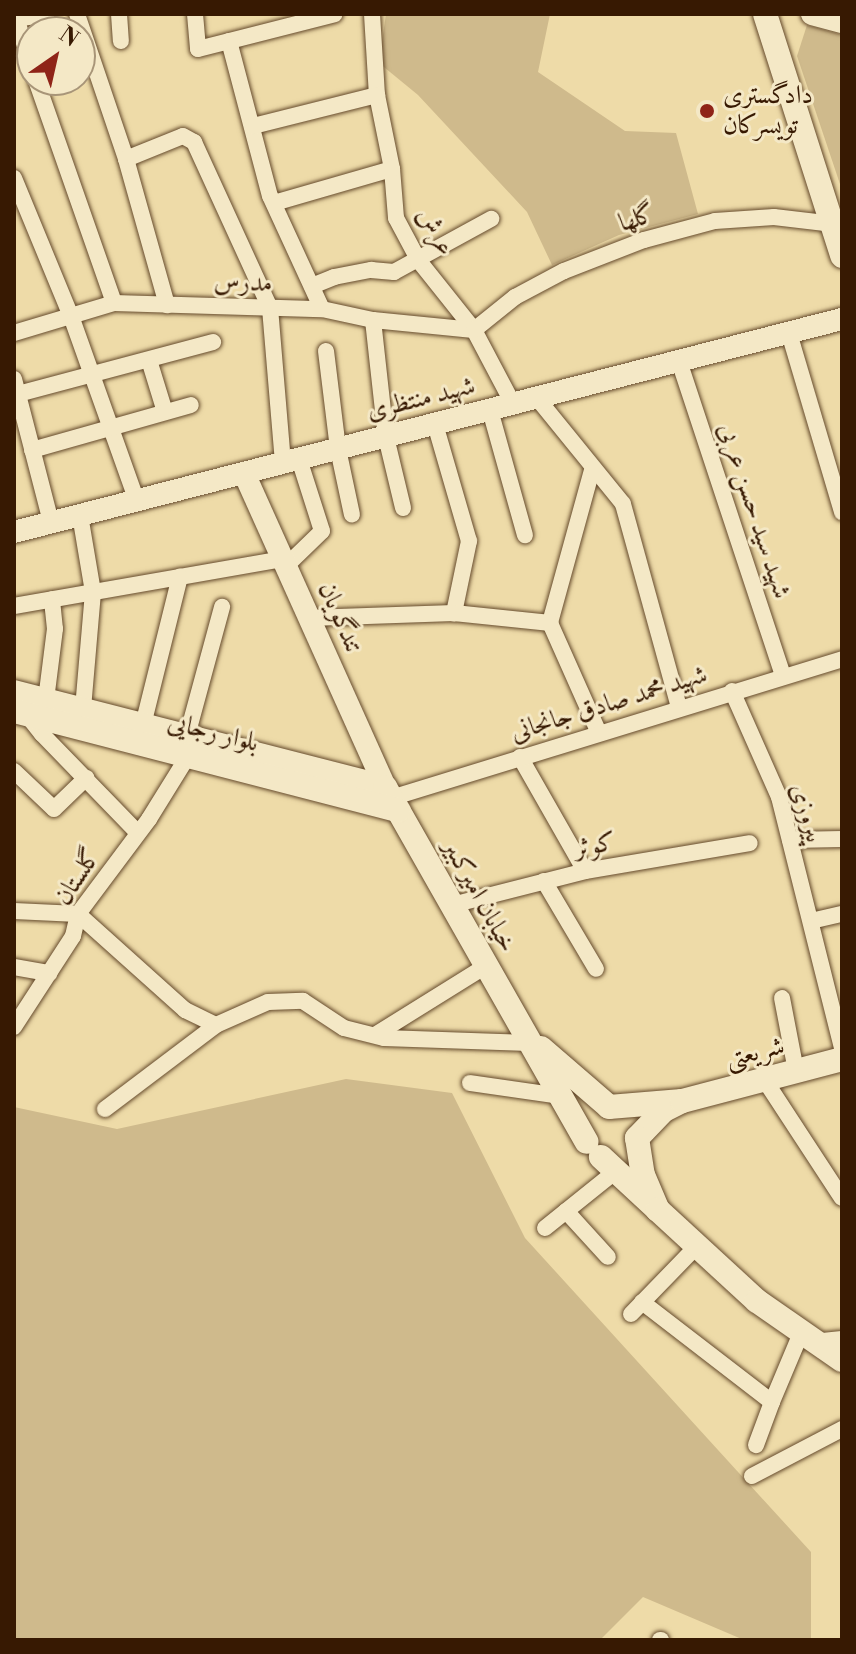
<!DOCTYPE html>
<meta charset="utf-8">
<style>
body{margin:0}
#map{position:relative;width:856px;height:1654px;overflow:hidden;background:#eedba8;font-family:"Libre Bodoni",Amiri,serif}
div>[style]{position:absolute}
[style*='--x']{left:calc(var(--x)*1px);top:calc(var(--y)*1px);width:calc(var(--w)*1px);rotate:calc(var(--a)*1deg)}
.green>*{inset:0;background:#cfba8c}
.roads{filter:drop-shadow(0 0 2px #654a2c) drop-shadow(0 0 2px #654a2c)}
.minor>*{height:16px;margin:-8px;padding:0 8px;transform-origin:8px;border-radius:8px;background:#f4e8c6}
.tertiary>*{height:22px;margin:-11px;padding:0 11px;transform-origin:11px;border-radius:11px;background:#f4e8c6}
.secondary>*{height:24px;margin:-12px;padding:0 12px;transform-origin:12px;border-radius:12px;background:#f4e8c6}
.dots>*{width:22px;height:22px;translate:-50% -50%;box-sizing:border-box;border:4px solid #f4e8c6;border-radius:50%}
span{translate:-50% -50%;white-space:nowrap;text-align:center;line-height:1.15;-webkit-text-stroke:6px #f4e8c6;paint-order:stroke}
.poi-label{font-size:26px;color:#371902}
.left{translate:0 -50%;text-align:left}
.street-label{font-size:26px;color:#371902}
.frame{position:absolute;inset:0;border:16px solid #371902;pointer-events:none}
.north{position:absolute;left:16px;top:16px;width:80px;height:80px;box-sizing:border-box;background:#f4e8c6;border:2px solid #a89578;border-radius:50%;rotate:34deg;font-size:22px;font-weight:700;line-height:32px;text-align:center;color:#371902}
.north::after{content:'';display:block;margin:auto;width:28px;height:36px;background:#8f2418;clip-path:polygon(50% 0,100% 100%,50% 72%,0 100%)}
</style>
<div id="map">
<div class="green">
<div style="clip-path:polygon(386px 14px,550px 14px,538px 72px,625px 131px,676px 133px,698px 214px,619px 235px,552px 265px,527px 212px,418px 95px,379px 63px)"></div>
<div style="clip-path:polygon(807px 25px,842px 35px,842px 190px,797px 56px)"></div>
<div style="clip-path:polygon(346px 1079px,452px 1093px,525px 1238px,811px 1552px,811px 1640px,744px 1640px,643px 1597px,600px 1640px,14px 1640px,14px 1107px,117px 1129px)"></div>
</div>
<div class="roads">
<div class="minor">
<div style="--x:15;--y:14;--w:58;--a:72.8"></div>
<div style="--x:77;--y:14;--w:153;--a:71.3"></div>
<div style="--x:126;--y:159;--w:152;--a:74.3"></div>
<div style="--x:119;--y:14;--w:27;--a:86"></div>
<div style="--x:195;--y:14;--w:35;--a:85"></div>
<div style="--x:198;--y:49;--w:141;--a:-14.3"></div>
<div style="--x:372;--y:14;--w:81;--a:86.5"></div>
<div style="--x:377;--y:95;--w:76;--a:78.5"></div>
<div style="--x:392;--y:169;--w:49;--a:85.3"></div>
<div style="--x:396;--y:218;--w:49;--a:61.9"></div>
<div style="--x:419;--y:261;--w:88;--a:51.4"></div>
<div style="--x:474;--y:330;--w:84;--a:62.2"></div>
<div style="--x:16;--y:19;--w:31;--a:-9"></div>
<div style="--x:229;--y:41;--w:160;--a:75.2"></div>
<div style="--x:270;--y:196;--w:124;--a:65.3"></div>
<div style="--x:36;--y:80;--w:236;--a:70.7"></div>
<div style="--x:253;--y:126;--w:128;--a:-14"></div>
<div style="--x:126;--y:159;--w:61;--a:-22"></div>
<div style="--x:183;--y:136;--w:13;--a:29"></div>
<div style="--x:194;--y:142;--w:183;--a:65.4"></div>
<div style="--x:270;--y:308;--w:156;--a:85.2"></div>
<div style="--x:14;--y:178;--w:149;--a:67.6"></div>
<div style="--x:71;--y:316;--w:196;--a:70.4"></div>
<div style="--x:274;--y:203;--w:123;--a:-16.1"></div>
<div style="--x:312;--y:286;--w:24;--a:-22"></div>
<div style="--x:334;--y:277;--w:38;--a:-11"></div>
<div style="--x:371;--y:270;--w:23;--a:5"></div>
<div style="--x:394;--y:272;--w:111;--a:-28.7"></div>
<div style="--x:373;--y:320;--w:118;--a:83.7"></div>
<div style="--x:386;--y:437;--w:73;--a:76.5"></div>
<div style="--x:14;--y:333;--w:104;--a:-16.7"></div>
<div style="--x:114;--y:303;--w:208;--a:1.7"></div>
<div style="--x:322;--y:309;--w:52;--a:12.2"></div>
<div style="--x:373;--y:320;--w:101;--a:5.7"></div>
<div style="--x:474;--y:330;--w:53;--a:-38.8"></div>
<div style="--x:515;--y:297;--w:55;--a:-28"></div>
<div style="--x:564;--y:271;--w:86;--a:-21.2"></div>
<div style="--x:644;--y:240;--w:73;--a:-15"></div>
<div style="--x:715;--y:221;--w:59;--a:-3.9"></div>
<div style="--x:774;--y:217;--w:60;--a:6.7"></div>
<div style="--x:789;--y:333;--w:187;--a:73.5"></div>
<div style="--x:326;--y:351;--w:99;--a:83"></div>
<div style="--x:338;--y:449;--w:67;--a:78"></div>
<div style="--x:149;--y:360;--w:54;--a:72.9"></div>
<div style="--x:679;--y:361;--w:332;--a:71.7"></div>
<div style="--x:14;--y:379;--w:148;--a:75.5"></div>
<div style="--x:18;--y:394;--w:202;--a:-14.9"></div>
<div style="--x:537;--y:398;--w:136;--a:50.9"></div>
<div style="--x:623;--y:504;--w:212;--a:74.6"></div>
<div style="--x:490;--y:410;--w:130;--a:74.4"></div>
<div style="--x:435;--y:424;--w:122;--a:73.8"></div>
<div style="--x:469;--y:541;--w:74;--a:101.8"></div>
<div style="--x:32;--y:450;--w:165;--a:-15.8"></div>
<div style="--x:592;--y:470;--w:159;--a:105.4"></div>
<div style="--x:550;--y:623;--w:120;--a:66"></div>
<div style="--x:80;--y:515;--w:78;--a:80.4"></div>
<div style="--x:93;--y:592;--w:117;--a:94.9"></div>
<div style="--x:286;--y:566;--w:50;--a:-44.2"></div>
<div style="--x:322;--y:531;--w:76;--a:-107.7"></div>
<div style="--x:14;--y:606;--w:272;--a:-9.9"></div>
<div style="--x:309;--y:618;--w:145;--a:-2"></div>
<div style="--x:454;--y:613;--w:97;--a:5.9"></div>
<div style="--x:732;--y:691;--w:116;--a:66.1"></div>
<div style="--x:779;--y:797;--w:258;--a:75.9"></div>
<div style="--x:46;--y:700;--w:72;--a:-82.8"></div>
<div style="--x:55;--y:629;--w:30;--a:-96"></div>
<div style="--x:27;--y:715;--w:24;--a:52"></div>
<div style="--x:42;--y:734;--w:136;--a:45.9"></div>
<div style="--x:143;--y:725;--w:153;--a:-76"></div>
<div style="--x:187;--y:736;--w:134;--a:-74.8"></div>
<div style="--x:520;--y:757;--w:131;--a:60.3"></div>
<div style="--x:14;--y:771;--w:55;--a:43.5"></div>
<div style="--x:54;--y:809;--w:45;--a:-44.1"></div>
<div style="--x:391;--y:798;--w:472;--a:-17.1"></div>
<div style="--x:790;--y:840;--w:52;--a:-1.1"></div>
<div style="--x:544;--y:881;--w:102;--a:59.4"></div>
<div style="--x:452;--y:905;--w:137;--a:-14.3"></div>
<div style="--x:585;--y:871;--w:167;--a:-9.6"></div>
<div style="--x:14;--y:911;--w:64;--a:2.7"></div>
<div style="--x:78;--y:914;--w:144;--a:41.9"></div>
<div style="--x:185;--y:1010;--w:34;--a:26"></div>
<div style="--x:216;--y:1025;--w:57;--a:-23.9"></div>
<div style="--x:268;--y:1002;--w:35;--a:-2"></div>
<div style="--x:303;--y:1001;--w:49;--a:33.4"></div>
<div style="--x:344;--y:1028;--w:41;--a:14"></div>
<div style="--x:384;--y:1038;--w:145;--a:2"></div>
<div style="--x:811;--y:921;--w:32;--a:-13"></div>
<div style="--x:14;--y:967;--w:36;--a:10"></div>
<div style="--x:782;--y:998;--w:74;--a:79.1"></div>
<div style="--x:14;--y:1027;--w:108;--a:-57"></div>
<div style="--x:73;--y:936;--w:23;--a:-77"></div>
<div style="--x:78;--y:914;--w:119;--a:-53.2"></div>
<div style="--x:149;--y:819;--w:74;--a:-58.2"></div>
<div style="--x:375;--y:1035;--w:131;--a:-31.9"></div>
<div style="--x:764;--y:1079;--w:142;--a:56.8"></div>
<div style="--x:470;--y:1083;--w:91;--a:8.2"></div>
<div style="--x:105;--y:1109;--w:139;--a:-37.1"></div>
<div style="--x:566;--y:1211;--w:62;--a:47.6"></div>
<div style="--x:545;--y:1228;--w:91;--a:-38.8"></div>
<div style="--x:642;--y:1302;--w:164;--a:37.6"></div>
<div style="--x:772;--y:1402;--w:46;--a:110.4"></div>
<div style="--x:631;--y:1314;--w:95;--a:-45.9"></div>
<div style="--x:813;--y:1342;--w:29;--a:-6"></div>
<div style="--x:772;--y:1402;--w:75;--a:-67.2"></div>
<div style="--x:752;--y:1476;--w:102;--a:-27.6"></div>
<div style="--x:660;--y:1640;--w:1;--a:0"></div>
</div>
<div class="tertiary">
<div style="--x:812;--y:14;--w:31;--a:15"></div>
<div style="--x:244;--y:473;--w:344;--a:65.8"></div>
<div style="--x:14;--y:532;--w:855;--a:-14.43"></div>
</div>
<div class="secondary">
<div style="--x:765;--y:14;--w:254;--a:72.3"></div>
<div style="--x:14;--y:692;--w:383;--a:14.4"></div>
<div style="--x:385;--y:787;--w:408;--a:60.4"></div>
<div style="--x:14;--y:711;--w:397;--a:14.5"></div>
<div style="--x:541;--y:1048;--w:90;--a:40.9"></div>
<div style="--x:609;--y:1107;--w:73;--a:-4.7"></div>
<div style="--x:682;--y:1101;--w:20;--a:153"></div>
<div style="--x:664;--y:1110;--w:39;--a:134"></div>
<div style="--x:637;--y:1138;--w:37;--a:81"></div>
<div style="--x:643;--y:1175;--w:38;--a:67"></div>
<div style="--x:658;--y:1210;--w:78;--a:-137.1"></div>
<div style="--x:682;--y:1101;--w:165;--a:-14.7"></div>
<div style="--x:658;--y:1210;--w:134;--a:42.6"></div>
<div style="--x:757;--y:1301;--w:103;--a:34.8"></div>
</div>
</div>
<div class="dots">
<div style="left:707px;top:111px;background:#8f2418"></div>
</div>
<div class="poi-label">
<span class="left" style="left:723px;top:111px">دادگستری<br>تویسرکان</span>
</div>
<div class="street-label">
<span style="left:637px;top:219px;rotate:-18deg">گلها</span>
<span style="left:435px;top:232px;rotate:61deg">عرش</span>
<span style="left:243px;top:283px;rotate:2deg">مدرس</span>
<span style="left:421px;top:399px;rotate:-14deg">شهید منتظری</span>
<span style="left:754px;top:511px;rotate:72deg">شهید سید حسن عربی</span>
<span style="left:340px;top:618px;rotate:66deg">تندگویان</span>
<span style="left:609px;top:704px;rotate:-17deg">شهید محمد صادق جانجانی</span>
<span style="left:213px;top:733px;rotate:14deg">بلوار رجایی</span>
<span style="left:806px;top:813px;rotate:73deg">پیروزی</span>
<span style="left:595px;top:846px;rotate:-11deg">کوثر</span>
<span style="left:78px;top:877px;rotate:-57deg">گلستان</span>
<span style="left:479px;top:896px;rotate:61deg">خیابان امیرکبیر</span>
<span style="left:755px;top:1053px;rotate:-14deg">شریعتی</span>
</div>
<div class="frame"></div>
<div class="north">N</div>
</div>
